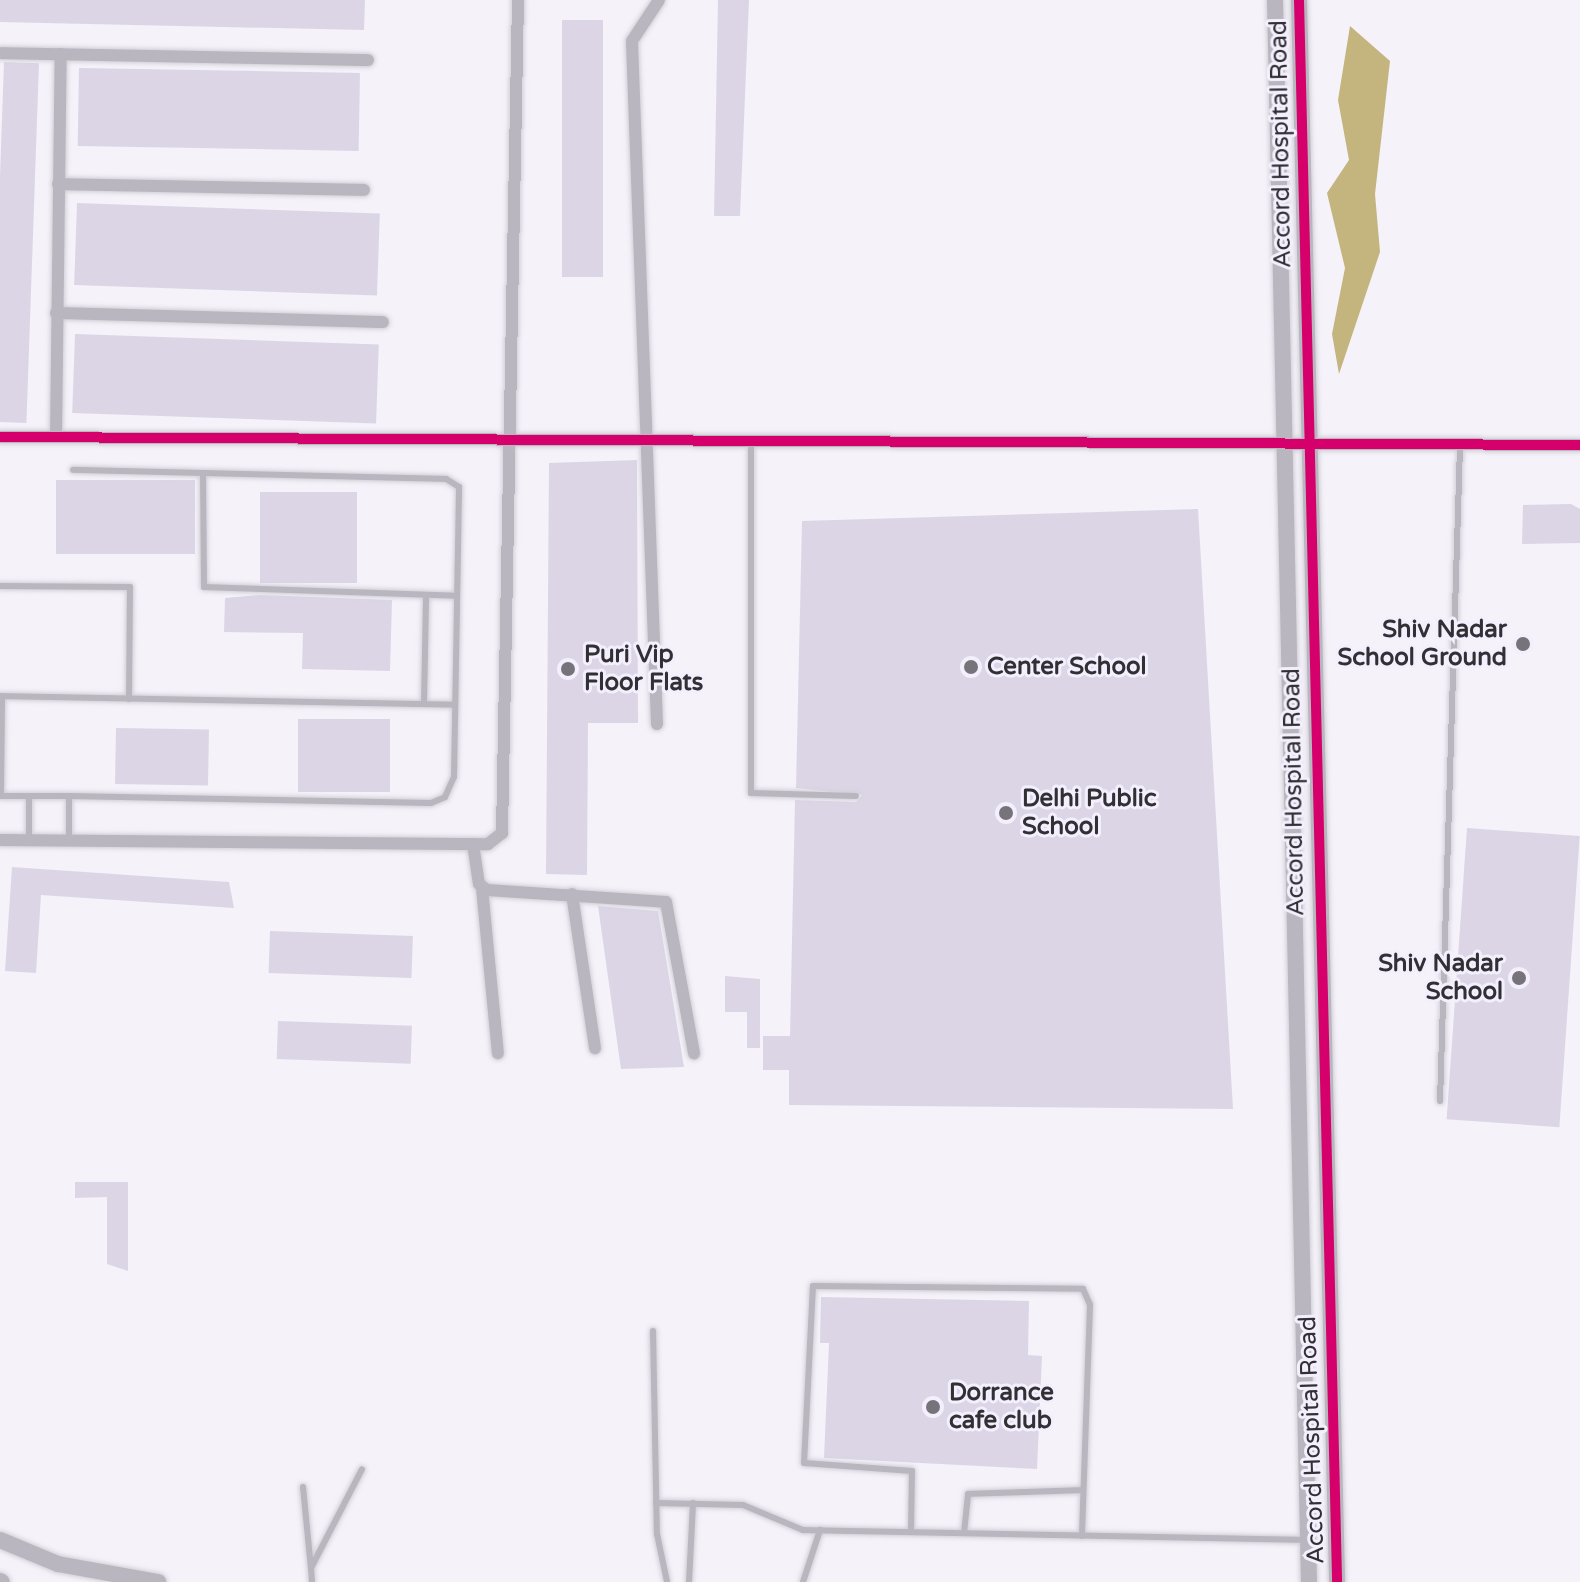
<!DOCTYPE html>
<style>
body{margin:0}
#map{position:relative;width:1580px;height:1582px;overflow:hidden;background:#f5f2fa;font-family:"Varela Round",sans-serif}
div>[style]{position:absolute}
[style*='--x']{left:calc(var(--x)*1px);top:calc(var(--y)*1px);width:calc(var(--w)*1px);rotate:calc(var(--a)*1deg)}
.water>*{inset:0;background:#c4b47e}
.building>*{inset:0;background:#dcd5e6;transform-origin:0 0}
.roads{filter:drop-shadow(0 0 2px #d2d0d6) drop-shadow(0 0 2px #d2d0d6)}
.service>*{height:6px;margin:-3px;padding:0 3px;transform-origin:3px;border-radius:3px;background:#bab6c0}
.minor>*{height:12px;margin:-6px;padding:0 6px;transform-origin:6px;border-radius:6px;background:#bab6c0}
.tertiary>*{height:16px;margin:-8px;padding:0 8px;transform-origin:8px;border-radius:8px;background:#bab6c0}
.cycleway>*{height:10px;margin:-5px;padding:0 5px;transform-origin:5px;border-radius:5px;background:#d6006c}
.dots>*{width:22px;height:22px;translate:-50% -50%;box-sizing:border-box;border:4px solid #f4effd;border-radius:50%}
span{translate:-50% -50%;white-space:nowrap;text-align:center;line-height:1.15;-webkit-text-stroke:6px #f4effd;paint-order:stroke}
.street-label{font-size:24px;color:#323035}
.poi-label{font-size:24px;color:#323035;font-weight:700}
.right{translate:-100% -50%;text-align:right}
.left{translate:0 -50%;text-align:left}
</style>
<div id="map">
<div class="water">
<div style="clip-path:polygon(1350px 26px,1390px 61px,1375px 194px,1380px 252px,1339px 374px,1332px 334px,1345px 268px,1327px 193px,1349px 160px,1338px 100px)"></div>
</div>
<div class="building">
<div style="clip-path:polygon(0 0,365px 0,364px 30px,0 22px)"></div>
<div style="clip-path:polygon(718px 0,749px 0,740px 216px,714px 216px)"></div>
<div style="left:562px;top:20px;width:41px;height:257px"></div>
<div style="left:4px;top:62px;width:35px;height:360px;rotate:2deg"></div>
<div style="left:79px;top:68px;width:281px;height:78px;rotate:1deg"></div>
<div style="left:77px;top:203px;width:303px;height:82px;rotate:2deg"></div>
<div style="left:75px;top:334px;width:304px;height:79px;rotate:2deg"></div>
<div style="clip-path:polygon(637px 460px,638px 723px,588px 723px,587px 875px,546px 874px,549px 463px)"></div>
<div style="left:56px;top:480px;width:139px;height:74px"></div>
<div style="left:260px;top:492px;width:97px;height:91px"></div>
<div style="clip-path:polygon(1571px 504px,1580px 509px,1580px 543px,1522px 544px,1523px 505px)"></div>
<div style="clip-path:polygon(1198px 509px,1233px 1109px,789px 1105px,789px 1070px,763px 1070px,763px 1036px,790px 1036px,795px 800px,856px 802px,862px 795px,796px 788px,802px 521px)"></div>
<div style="clip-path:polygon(260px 595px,392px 600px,390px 671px,302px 669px,303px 633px,224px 632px,225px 598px)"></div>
<div style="left:298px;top:719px;width:92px;height:73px"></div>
<div style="left:116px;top:728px;width:93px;height:56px;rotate:1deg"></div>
<div style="left:1467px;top:828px;width:113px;height:292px;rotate:4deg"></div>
<div style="clip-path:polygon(12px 867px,229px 882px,234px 908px,41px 895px,36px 973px,5px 971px)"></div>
<div style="clip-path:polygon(598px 906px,658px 911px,684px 1067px,621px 1069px)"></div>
<div style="left:270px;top:931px;width:143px;height:42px;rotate:2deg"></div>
<div style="clip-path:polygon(725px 976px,760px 979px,760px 1048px,747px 1048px,747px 1012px,725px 1012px)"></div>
<div style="left:278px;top:1021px;width:134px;height:38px;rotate:2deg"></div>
<div style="clip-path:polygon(75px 1182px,128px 1182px,128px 1271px,107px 1264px,107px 1197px,75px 1198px)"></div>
<div style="clip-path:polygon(821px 1297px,1029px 1301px,1028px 1355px,1042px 1356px,1037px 1469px,824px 1458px,829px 1343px,820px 1343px)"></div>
</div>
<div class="roads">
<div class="service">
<div style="--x:751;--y:439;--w:354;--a:90"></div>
<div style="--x:751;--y:793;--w:105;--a:1.6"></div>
<div style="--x:203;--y:473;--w:114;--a:89.5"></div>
<div style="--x:204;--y:587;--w:253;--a:2"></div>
<div style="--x:0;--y:586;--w:130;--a:0.4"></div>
<div style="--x:130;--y:587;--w:112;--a:90.5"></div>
<div style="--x:0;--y:696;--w:455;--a:1.1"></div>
<div style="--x:424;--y:704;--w:109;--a:-88.9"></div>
<div style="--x:0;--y:796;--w:29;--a:0"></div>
<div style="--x:29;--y:796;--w:44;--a:90"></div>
<div style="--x:1;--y:796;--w:100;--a:-89.4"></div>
<div style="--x:29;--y:796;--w:40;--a:0"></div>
<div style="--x:69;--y:841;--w:45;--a:-90"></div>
<div style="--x:69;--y:796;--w:362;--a:1.1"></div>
<div style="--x:431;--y:803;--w:15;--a:-23"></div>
<div style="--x:445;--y:797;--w:22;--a:-66"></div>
<div style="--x:454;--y:777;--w:290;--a:-89"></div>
<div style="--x:459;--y:487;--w:15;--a:-148"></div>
<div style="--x:446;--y:479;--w:373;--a:-178.6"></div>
<div style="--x:1440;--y:1101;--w:654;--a:-88.25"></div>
<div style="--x:653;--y:1331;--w:203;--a:88.9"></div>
<div style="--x:657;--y:1534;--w:49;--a:78.2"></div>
<div style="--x:303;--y:1487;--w:81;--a:84.4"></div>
<div style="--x:656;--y:1503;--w:87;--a:1.3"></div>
<div style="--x:743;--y:1505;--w:65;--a:22.6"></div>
<div style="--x:803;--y:1530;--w:504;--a:1.14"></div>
<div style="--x:911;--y:1532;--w:61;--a:-89.1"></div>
<div style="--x:912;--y:1471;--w:108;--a:-175.8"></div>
<div style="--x:804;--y:1463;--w:177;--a:-87.1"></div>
<div style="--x:813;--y:1286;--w:270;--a:0.6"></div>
<div style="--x:1083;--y:1289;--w:17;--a:66"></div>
<div style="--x:1090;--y:1305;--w:231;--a:92"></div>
<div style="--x:964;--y:1533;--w:39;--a:-84"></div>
<div style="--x:968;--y:1494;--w:114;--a:-2"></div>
<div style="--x:312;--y:1582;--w:14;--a:-94"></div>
<div style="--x:311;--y:1568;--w:111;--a:-62.7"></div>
<div style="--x:689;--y:1582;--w:79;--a:-87.1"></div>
<div style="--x:803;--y:1582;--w:55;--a:-71.9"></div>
</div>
<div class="minor">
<div style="--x:0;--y:53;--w:368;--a:1.1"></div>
<div style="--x:58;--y:184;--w:306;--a:1.1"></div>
<div style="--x:56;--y:313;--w:327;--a:1.6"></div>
<div style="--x:0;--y:437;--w:1580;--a:0.29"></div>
<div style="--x:56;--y:437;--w:383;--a:-89.3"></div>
<div style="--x:657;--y:724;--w:683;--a:-92.1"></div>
<div style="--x:632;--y:41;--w:49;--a:-56.6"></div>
<div style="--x:0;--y:840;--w:488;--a:0.5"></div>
<div style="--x:488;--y:844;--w:18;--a:-38"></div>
<div style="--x:502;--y:833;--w:833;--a:-88.9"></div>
<div style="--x:473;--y:844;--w:40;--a:81.5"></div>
<div style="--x:479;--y:884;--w:10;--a:37"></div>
<div style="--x:487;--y:890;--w:179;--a:3.8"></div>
<div style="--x:666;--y:902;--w:154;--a:79.5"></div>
<div style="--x:482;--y:888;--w:166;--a:84.5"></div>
<div style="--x:572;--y:894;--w:156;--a:81.5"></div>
</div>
<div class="tertiary">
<div style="--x:1275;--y:0;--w:1582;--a:88.77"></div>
<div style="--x:1299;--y:0;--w:1582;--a:88.62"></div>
<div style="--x:0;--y:1540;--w:63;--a:22.5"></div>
<div style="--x:58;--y:1564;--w:102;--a:10.2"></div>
<div style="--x:0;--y:1581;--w:2;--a:27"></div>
</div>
</div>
<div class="cycleway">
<div style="--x:1299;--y:0;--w:1582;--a:88.62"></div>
<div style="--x:0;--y:437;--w:1580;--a:0.29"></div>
</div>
<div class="dots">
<div style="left:1523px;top:644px;background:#76747a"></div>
<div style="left:971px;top:667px;background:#76747a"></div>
<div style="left:568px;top:669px;background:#76747a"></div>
<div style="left:1006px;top:813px;background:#76747a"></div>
<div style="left:1519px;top:978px;background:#76747a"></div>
<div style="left:933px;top:1407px;background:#76747a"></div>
</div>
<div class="street-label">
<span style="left:1281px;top:144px;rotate:-91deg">Accord Hospital Road</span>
<span style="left:1294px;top:792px;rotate:-91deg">Accord Hospital Road</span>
<span style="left:1312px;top:1440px;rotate:-92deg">Accord Hospital Road</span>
</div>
<div class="poi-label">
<span class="right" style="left:1507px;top:644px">Shiv Nadar<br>School Ground</span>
<span class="left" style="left:584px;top:669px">Puri Vip<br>Floor Flats</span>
<span class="left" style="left:987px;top:667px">Center School</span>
<span class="left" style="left:1022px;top:813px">Delhi Public<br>School</span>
<span class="right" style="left:1503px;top:978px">Shiv Nadar<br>School</span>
<span class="left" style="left:949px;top:1407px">Dorrance<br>cafe club</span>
</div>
</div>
